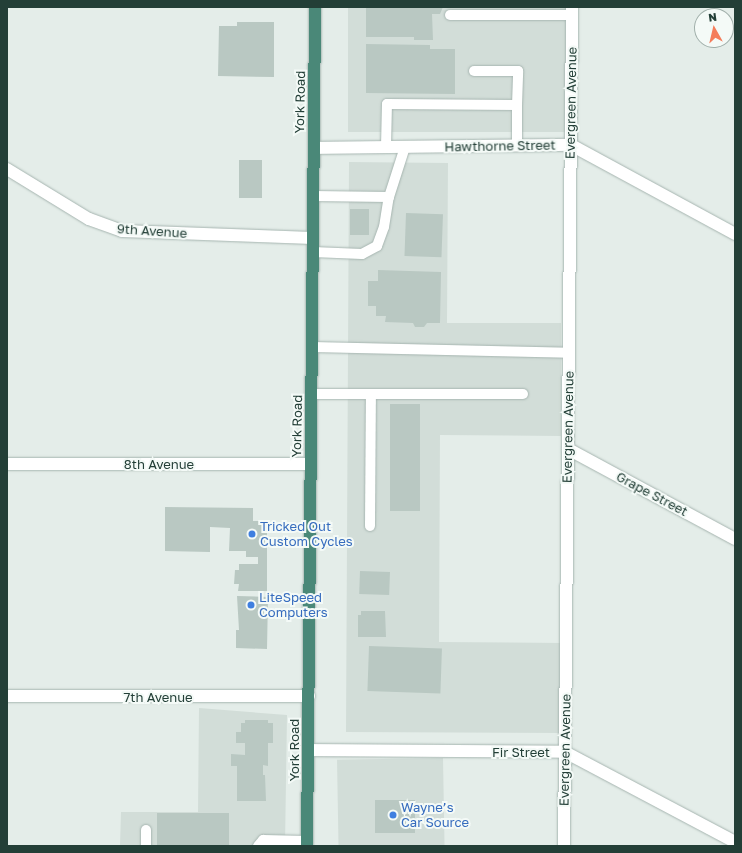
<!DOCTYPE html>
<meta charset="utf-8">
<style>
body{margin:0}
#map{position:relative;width:742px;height:853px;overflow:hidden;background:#e4ede9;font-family:"Golos Text",sans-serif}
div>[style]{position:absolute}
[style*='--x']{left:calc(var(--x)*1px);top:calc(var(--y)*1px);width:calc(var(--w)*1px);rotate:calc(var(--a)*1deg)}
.built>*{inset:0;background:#d2ddd8;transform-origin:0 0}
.building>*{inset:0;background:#b9c8c2;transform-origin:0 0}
.roads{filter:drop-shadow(0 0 1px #a6b5b0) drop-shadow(0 0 1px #a6b5b0)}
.service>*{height:10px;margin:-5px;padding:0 5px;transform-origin:5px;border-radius:5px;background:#fff}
.minor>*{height:12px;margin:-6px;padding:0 6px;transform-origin:6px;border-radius:6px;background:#fff}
.trunk>*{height:12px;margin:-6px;padding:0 6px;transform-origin:6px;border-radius:6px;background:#4a8878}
.dots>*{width:11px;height:11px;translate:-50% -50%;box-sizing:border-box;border:2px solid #f4faf7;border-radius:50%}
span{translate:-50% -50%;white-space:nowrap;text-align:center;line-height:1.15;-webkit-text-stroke:4px #f4faf7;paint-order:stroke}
.street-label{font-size:13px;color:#233f37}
.shop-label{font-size:13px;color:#366cbe}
.left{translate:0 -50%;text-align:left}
.frame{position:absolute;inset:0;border:8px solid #233f37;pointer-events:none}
.north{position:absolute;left:694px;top:8px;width:40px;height:40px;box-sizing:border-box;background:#f4faf7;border:1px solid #a0afaa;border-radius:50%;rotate:352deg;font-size:11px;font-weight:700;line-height:16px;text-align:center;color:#233f37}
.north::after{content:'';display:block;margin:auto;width:14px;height:18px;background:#f47d5b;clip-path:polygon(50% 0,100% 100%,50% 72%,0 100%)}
</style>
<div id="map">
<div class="built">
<div style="left:348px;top:7px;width:219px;height:125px"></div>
<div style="clip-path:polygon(349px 162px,448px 163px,447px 323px,561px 323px,561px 436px,440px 435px,439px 642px,563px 643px,562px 733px,346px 732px)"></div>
<div style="clip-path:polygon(199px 708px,287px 715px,285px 846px,120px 846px,121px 812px,198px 812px)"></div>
<div style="left:443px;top:758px;width:88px;height:106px;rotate:89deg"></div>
</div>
<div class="building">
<div style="clip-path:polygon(443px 7px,440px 14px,432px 14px,433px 40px,414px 40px,414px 37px,366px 37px,366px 8px)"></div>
<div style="clip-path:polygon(237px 22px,274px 22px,274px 77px,218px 76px,219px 26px,237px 26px)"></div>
<div style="clip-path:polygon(366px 44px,430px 45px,430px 49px,455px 49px,455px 94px,366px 93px)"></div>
<div style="left:239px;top:160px;width:23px;height:38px"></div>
<div style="left:350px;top:209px;width:19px;height:26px"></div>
<div style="left:406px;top:213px;width:37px;height:43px;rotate:2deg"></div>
<div style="clip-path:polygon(378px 270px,441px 272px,440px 323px,427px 323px,424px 327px,415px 327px,413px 323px,385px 322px,386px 316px,376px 316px,376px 306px,368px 306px,368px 281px,378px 281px)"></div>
<div style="left:390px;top:404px;width:30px;height:107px"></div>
<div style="clip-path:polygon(165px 507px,253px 508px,253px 521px,267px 521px,267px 591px,238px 591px,239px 584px,234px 584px,235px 570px,239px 570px,239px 564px,258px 564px,258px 557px,246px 557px,246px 551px,229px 551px,230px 528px,210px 527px,210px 552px,165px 551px)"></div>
<div style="left:360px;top:571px;width:30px;height:23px;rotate:2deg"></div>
<div style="clip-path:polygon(237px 596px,268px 597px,267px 649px,236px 648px,236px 630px,239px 630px)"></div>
<div style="clip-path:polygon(361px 611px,385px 611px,386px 637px,358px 637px,358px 615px,361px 615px)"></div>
<div style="left:369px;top:646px;width:73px;height:45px;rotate:2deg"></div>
<div style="clip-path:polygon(245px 720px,268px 720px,268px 723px,273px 723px,273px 743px,268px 743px,268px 766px,263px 765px,263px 775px,265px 775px,266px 801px,237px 801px,237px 766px,231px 766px,231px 754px,245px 755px,245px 743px,236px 743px,236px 732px,241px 732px,241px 723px,245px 723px)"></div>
<div style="left:375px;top:800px;width:40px;height:33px"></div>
<div style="left:157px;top:813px;width:72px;height:33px"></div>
</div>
<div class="roads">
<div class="service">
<div style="--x:450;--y:15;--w:122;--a:0"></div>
<div style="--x:517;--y:145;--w:40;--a:-90"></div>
<div style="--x:386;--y:147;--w:43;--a:-88.7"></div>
<div style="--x:387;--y:104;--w:130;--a:0.4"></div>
<div style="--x:517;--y:105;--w:34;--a:-88"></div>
<div style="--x:518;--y:71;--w:44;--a:180"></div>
<div style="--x:313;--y:196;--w:76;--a:0.8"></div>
<div style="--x:313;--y:252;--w:49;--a:2.3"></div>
<div style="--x:362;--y:254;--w:17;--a:-28"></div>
<div style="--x:377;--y:246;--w:20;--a:-70"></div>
<div style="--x:384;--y:227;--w:30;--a:-81"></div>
<div style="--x:389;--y:197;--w:52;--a:-72.3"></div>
<div style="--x:312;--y:347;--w:257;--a:1.3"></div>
<div style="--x:311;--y:394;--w:212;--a:0"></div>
<div style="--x:370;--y:526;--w:132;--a:-89.6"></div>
<div style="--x:146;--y:846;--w:16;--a:-90"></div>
<div style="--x:258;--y:846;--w:8;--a:-50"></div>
<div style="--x:263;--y:840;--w:44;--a:1.3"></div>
</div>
<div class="minor">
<div style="--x:314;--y:148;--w:257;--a:-0.7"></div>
<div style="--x:571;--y:145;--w:187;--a:28.5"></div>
<div style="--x:7;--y:169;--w:96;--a:31.4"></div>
<div style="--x:89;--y:219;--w:35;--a:20"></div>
<div style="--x:122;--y:231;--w:191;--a:2.1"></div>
<div style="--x:568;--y:449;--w:190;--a:28.3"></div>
<div style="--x:7;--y:464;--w:304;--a:0"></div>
<div style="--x:7;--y:696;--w:302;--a:0"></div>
<div style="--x:308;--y:750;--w:257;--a:0.4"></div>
<div style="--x:565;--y:752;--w:192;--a:27.9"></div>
<div style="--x:564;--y:846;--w:839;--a:-89.45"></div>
</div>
<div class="trunk">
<div style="--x:307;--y:846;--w:839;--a:-89.45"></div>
</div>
</div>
<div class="dots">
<div style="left:252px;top:534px;background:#3f7fe0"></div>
<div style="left:251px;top:605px;background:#3f7fe0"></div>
<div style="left:393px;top:815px;background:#3f7fe0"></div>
</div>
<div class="street-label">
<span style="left:300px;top:102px;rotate:-89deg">York Road</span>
<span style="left:571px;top:103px;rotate:-89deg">Evergreen Avenue</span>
<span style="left:500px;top:146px;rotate:-1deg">Hawthorne Street</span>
<span style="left:152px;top:231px;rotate:4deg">9th Avenue</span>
<span style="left:297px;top:426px;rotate:-89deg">York Road</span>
<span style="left:568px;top:427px;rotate:-89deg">Evergreen Avenue</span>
<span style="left:159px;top:464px">8th Avenue</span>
<span style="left:652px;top:494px;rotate:28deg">Grape Street</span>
<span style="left:158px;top:697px">7th Avenue</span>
<span style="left:294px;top:750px;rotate:-90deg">York Road</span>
<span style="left:565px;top:750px;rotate:-89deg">Evergreen Avenue</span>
<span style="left:521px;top:752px">Fir Street</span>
</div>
<div class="shop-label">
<span class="left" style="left:260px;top:534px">Tricked Out<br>Custom Cycles</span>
<span class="left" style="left:259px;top:605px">LiteSpeed<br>Computers</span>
<span class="left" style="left:401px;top:815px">Wayne’s<br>Car Source</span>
</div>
<div class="frame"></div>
<div class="north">N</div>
</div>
